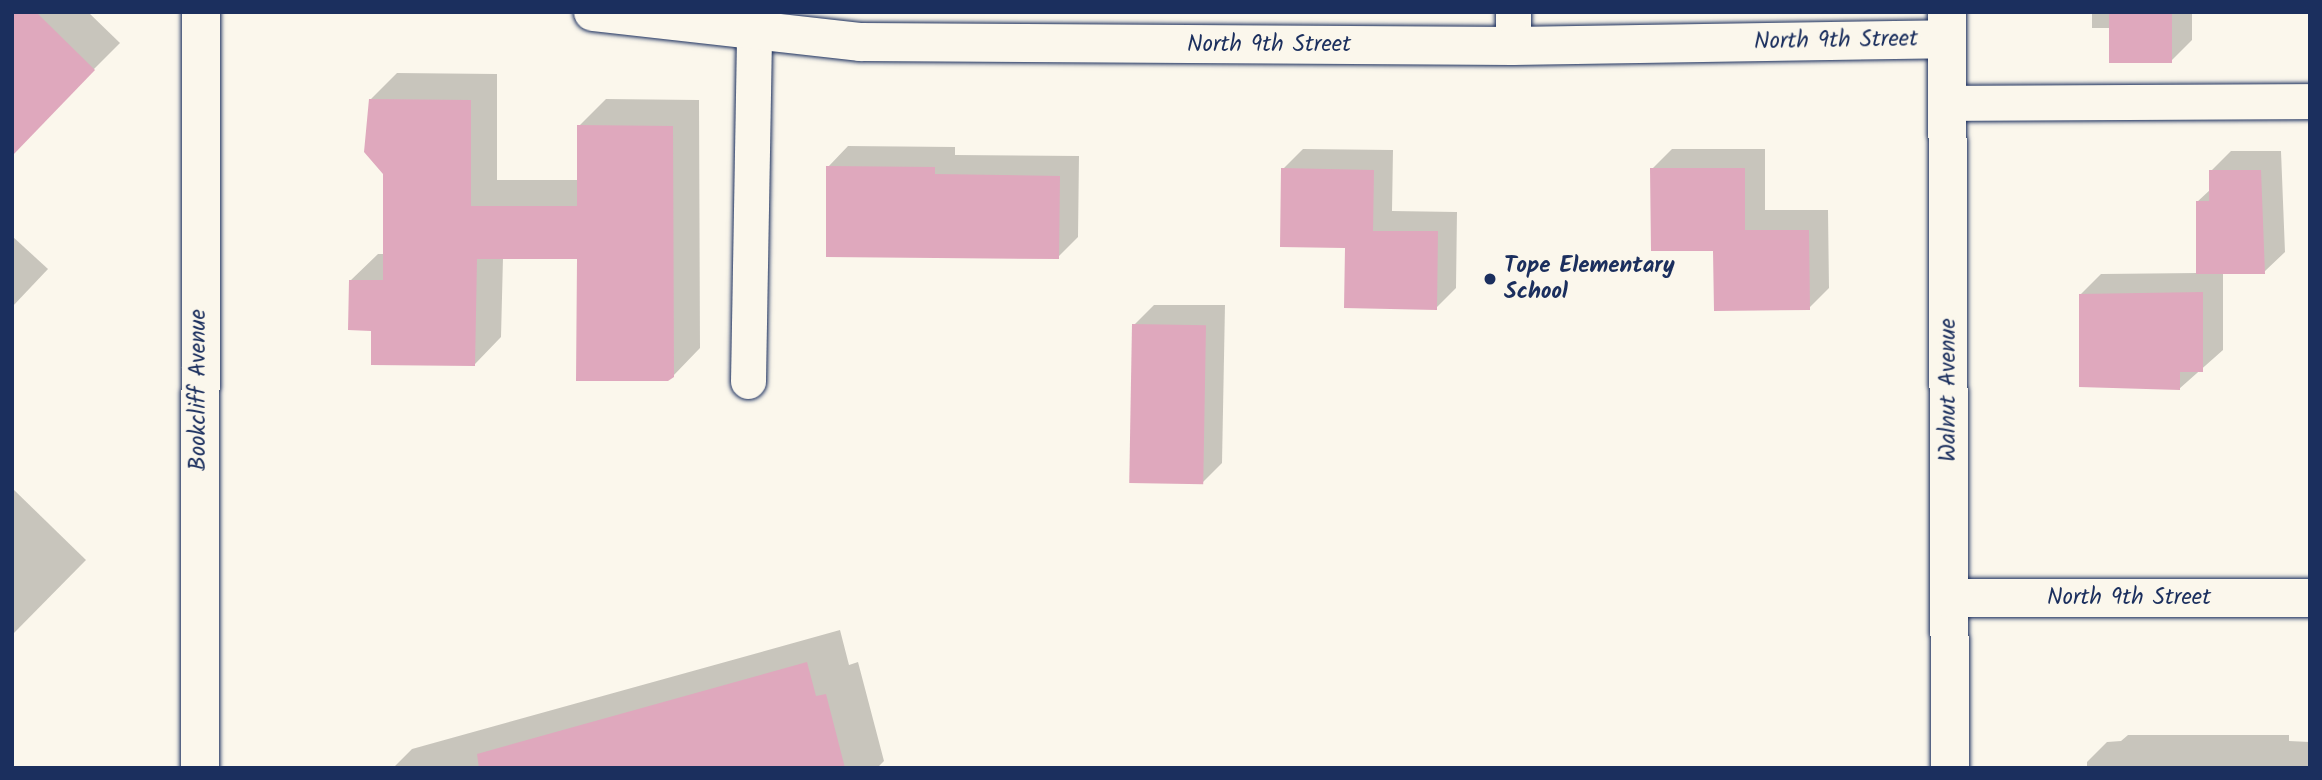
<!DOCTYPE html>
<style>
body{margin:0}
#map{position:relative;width:2322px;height:780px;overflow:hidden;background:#fbf7ec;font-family:Kalam,sans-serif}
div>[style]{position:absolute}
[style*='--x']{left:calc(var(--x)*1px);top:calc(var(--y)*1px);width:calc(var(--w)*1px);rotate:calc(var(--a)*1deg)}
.shadow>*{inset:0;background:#0003}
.building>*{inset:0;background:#dfa8bd;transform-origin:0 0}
.roads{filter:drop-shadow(0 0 2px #1b2f5e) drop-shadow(0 0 2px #1b2f5e)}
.service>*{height:35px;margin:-17.5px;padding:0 17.5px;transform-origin:17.5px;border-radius:17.5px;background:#fbf7ec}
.minor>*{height:38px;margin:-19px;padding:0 19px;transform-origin:19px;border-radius:19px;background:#fbf7ec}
.tertiary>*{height:38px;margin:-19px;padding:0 19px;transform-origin:19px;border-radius:19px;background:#fbf7ec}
.dots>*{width:19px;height:19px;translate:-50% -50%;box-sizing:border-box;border:4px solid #fbf7ec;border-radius:50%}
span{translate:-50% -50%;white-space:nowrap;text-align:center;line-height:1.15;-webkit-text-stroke:5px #fbf7ec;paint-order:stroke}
.street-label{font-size:23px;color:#1b2f5e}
.poi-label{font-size:23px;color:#1b2f5e;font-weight:700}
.left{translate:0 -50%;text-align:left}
.frame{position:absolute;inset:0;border:14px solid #1b2f5e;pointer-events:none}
</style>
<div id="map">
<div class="shadow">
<div style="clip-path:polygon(12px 12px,88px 12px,120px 43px,12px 151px)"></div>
<div style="clip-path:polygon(2092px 12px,2192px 12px,2192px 40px,2172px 60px,2111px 28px,2092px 28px)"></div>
<div style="clip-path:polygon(397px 73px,497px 74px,497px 180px,579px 180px,579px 126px,606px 99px,699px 100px,700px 348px,673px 376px,579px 258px,503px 258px,501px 337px,475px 364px,373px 329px,351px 280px,378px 254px,385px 254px,385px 174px,370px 100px)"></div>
<div style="clip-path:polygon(848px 146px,955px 147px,955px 155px,1079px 156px,1078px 237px,1058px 257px,828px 167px)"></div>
<div style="clip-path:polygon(1303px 149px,1393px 150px,1392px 211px,1457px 212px,1456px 288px,1436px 308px,1347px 246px,1283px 169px)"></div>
<div style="clip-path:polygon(1672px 149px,1765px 149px,1765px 210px,1828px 210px,1829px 288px,1809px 308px,1715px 249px,1652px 169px)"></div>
<div style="clip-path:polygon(2231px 151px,2281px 151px,2285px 252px,2264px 272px,2223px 272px,2223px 350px,2179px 389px,2080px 295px,2101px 274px,2197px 273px,2197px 202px,2211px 189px,2211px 171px)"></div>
<div style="clip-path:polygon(12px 236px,48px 269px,12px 307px)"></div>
<div style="clip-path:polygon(1154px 305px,1225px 305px,1222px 463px,1202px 483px,1134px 325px)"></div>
<div style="clip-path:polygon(12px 488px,86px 560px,12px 635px)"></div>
<div style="clip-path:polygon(840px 630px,849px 665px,858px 662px,884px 761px,877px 768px,393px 768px,412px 749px)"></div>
<div style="clip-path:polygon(2128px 735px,2289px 735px,2289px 741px,2310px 742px,2310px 768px,2087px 768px,2087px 762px,2107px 742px,2121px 741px)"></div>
</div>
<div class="building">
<div style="clip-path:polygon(12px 12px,36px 12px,95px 70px,12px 156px)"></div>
<div style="left:2109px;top:12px;width:63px;height:51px"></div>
<div style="clip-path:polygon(369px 99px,471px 100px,471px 206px,577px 206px,577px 125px,673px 126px,674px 377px,668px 381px,576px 381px,577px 259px,477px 259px,475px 366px,371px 365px,371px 331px,348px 330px,349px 280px,383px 280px,383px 174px,364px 152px)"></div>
<div style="clip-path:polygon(826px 166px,935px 167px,935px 174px,1060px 176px,1059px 259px,826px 257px)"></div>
<div style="clip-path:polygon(1281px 168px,1374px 170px,1373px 231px,1438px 231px,1437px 310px,1344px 308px,1345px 248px,1280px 247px)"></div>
<div style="clip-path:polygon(1650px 168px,1745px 168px,1745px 230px,1809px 230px,1810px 310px,1714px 311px,1713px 251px,1651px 251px)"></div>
<div style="clip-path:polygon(2209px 170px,2261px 170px,2265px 274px,2196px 274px,2196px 201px,2209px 201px)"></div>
<div style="clip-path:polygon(2203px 292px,2203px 372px,2180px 372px,2180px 390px,2079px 387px,2079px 294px)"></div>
<div style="left:1132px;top:324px;width:74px;height:159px;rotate:1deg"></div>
<div style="clip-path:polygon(807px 662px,816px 696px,826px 694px,845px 768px,479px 768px,477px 754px)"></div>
</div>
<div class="roads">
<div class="service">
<div style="--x:1513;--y:12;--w:34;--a:90"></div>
<div style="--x:1949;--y:103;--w:361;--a:-0.3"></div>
<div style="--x:748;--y:381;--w:353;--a:-89"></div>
</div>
<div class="minor">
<div style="--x:593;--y:12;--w:269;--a:6.4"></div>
<div style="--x:860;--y:42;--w:653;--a:0.35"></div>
<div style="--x:1513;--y:46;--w:434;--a:-0.9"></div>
<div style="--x:1947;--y:12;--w:756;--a:89.77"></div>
<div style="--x:1949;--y:598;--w:361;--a:0"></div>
</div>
<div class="tertiary">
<div style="--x:200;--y:768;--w:756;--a:-89.92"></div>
</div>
</div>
<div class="dots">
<div style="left:1490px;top:279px;background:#1b2f5e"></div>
</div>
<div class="street-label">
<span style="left:1836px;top:41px;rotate:-1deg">North 9th Street</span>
<span style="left:1269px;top:45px">North 9th Street</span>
<span style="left:199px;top:390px;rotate:-90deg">Bookcliff Avenue</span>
<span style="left:1949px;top:390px;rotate:-90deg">Walnut Avenue</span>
<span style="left:2129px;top:598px">North 9th Street</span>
</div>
<div class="poi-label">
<span class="left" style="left:1504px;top:279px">Tope Elementary<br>School</span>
</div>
<div class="frame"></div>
</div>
